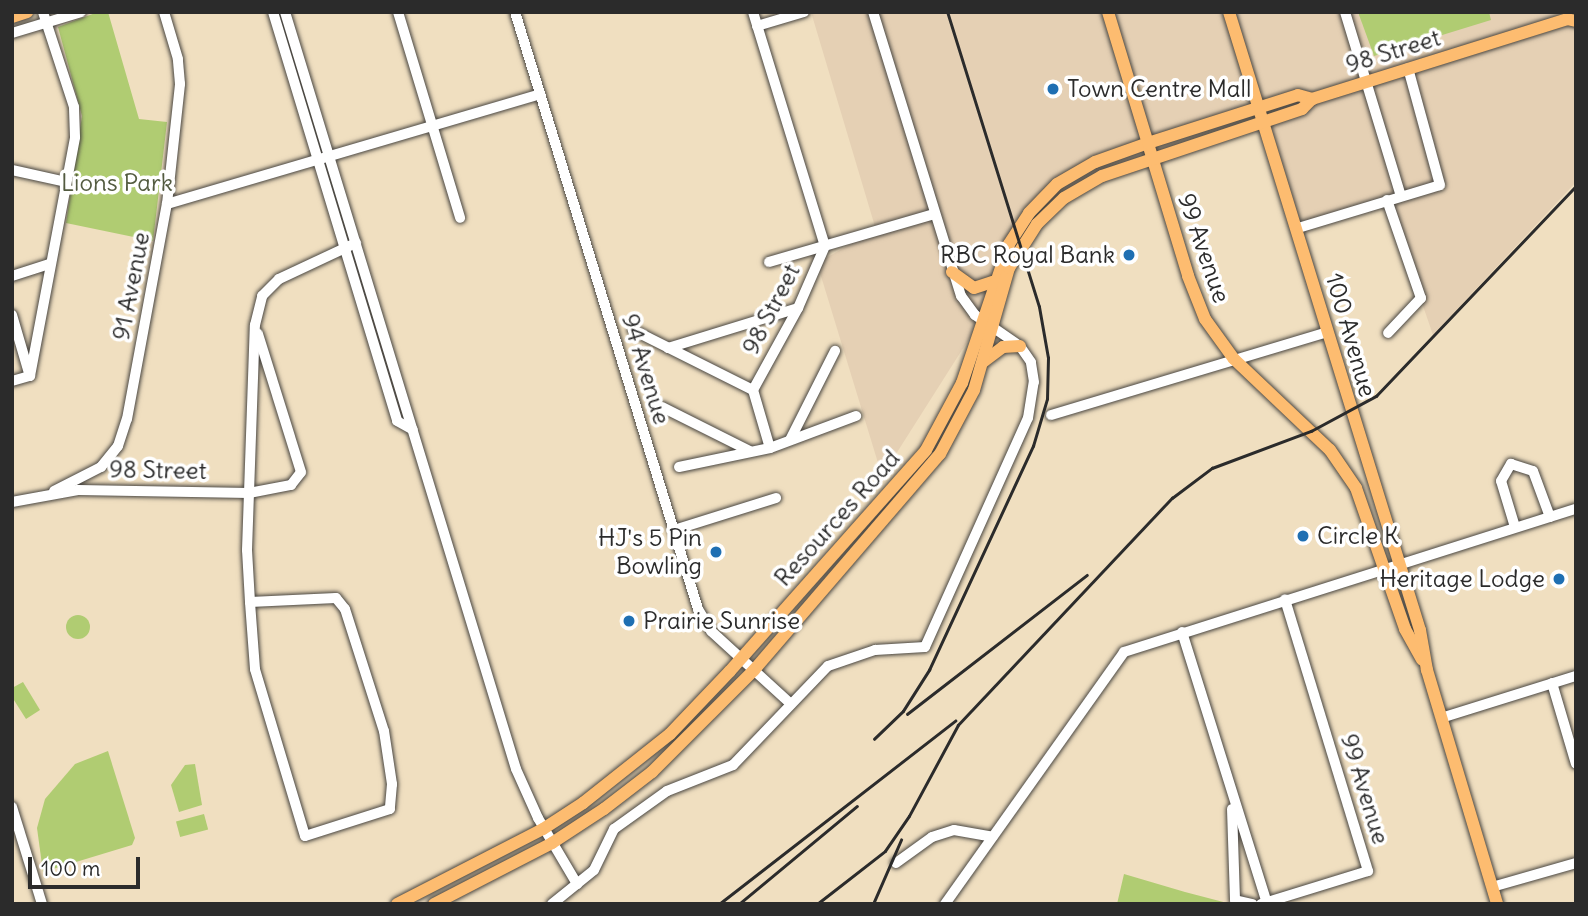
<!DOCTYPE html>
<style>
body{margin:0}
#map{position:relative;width:1588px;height:916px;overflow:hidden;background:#f0dfc0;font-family:Delius,sans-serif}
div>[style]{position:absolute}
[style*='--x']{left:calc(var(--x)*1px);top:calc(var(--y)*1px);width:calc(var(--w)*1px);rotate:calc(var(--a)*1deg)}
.built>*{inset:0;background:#e5d0b4}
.green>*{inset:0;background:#b0cc72;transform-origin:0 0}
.round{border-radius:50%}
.roads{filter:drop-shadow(0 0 2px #494641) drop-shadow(0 0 2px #494641)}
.minor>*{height:10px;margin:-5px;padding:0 5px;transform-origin:5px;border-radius:5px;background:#fff}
.major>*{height:12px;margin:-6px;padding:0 6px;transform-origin:6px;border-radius:6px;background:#fdbc70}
.rail>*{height:2.5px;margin:-1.25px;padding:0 1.25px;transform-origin:1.25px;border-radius:1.25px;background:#2b2b2b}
.dots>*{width:19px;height:19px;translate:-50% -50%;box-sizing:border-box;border:4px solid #fff;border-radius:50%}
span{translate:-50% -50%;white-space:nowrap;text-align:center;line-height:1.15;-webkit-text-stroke:7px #fff;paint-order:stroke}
.street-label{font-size:24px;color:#2b2b2b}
.poi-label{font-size:24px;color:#2b2b2b}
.left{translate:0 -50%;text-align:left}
.right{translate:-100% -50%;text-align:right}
.park-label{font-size:24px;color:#535b40}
.frame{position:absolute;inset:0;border:14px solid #2b2b2b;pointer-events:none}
.scale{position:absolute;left:28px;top:857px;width:112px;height:32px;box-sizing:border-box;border:4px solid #2b2b2b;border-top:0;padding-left:9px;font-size:21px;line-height:24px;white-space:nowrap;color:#2b2b2b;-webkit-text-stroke:5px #fff;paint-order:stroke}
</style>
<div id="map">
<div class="built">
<div style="clip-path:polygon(811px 12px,1576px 12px,1576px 182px,1433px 335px,1387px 201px,1298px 228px,1263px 121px,1077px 189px,1021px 248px,1017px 232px,981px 320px,882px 476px,817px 263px,876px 230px)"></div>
</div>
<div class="green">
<div style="clip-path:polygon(98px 12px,108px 12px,139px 119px,167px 122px,153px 241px,66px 223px,82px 116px,58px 27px)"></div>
<div style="clip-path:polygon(1358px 12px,1489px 12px,1491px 20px,1374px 56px)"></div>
<div class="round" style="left:66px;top:615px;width:24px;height:24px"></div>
<div style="clip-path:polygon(23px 682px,40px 710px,26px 719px,12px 697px,12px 688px)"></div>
<div style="clip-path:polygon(108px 751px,135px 838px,132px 845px,43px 872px,37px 828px,45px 799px,75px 764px)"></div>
<div style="clip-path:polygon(195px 764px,202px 805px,179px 812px,171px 785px,185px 765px)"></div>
<div style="left:204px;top:814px;width:16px;height:29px;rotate:75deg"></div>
<div style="clip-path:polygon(1124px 874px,1185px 892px,1231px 904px,1117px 904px)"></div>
</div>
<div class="roads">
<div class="minor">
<div style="--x:273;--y:12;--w:427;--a:73.1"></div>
<div style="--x:397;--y:421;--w:18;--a:29"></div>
<div style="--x:285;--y:12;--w:791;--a:73.03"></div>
<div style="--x:516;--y:769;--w:54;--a:65.8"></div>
<div style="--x:538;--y:818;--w:77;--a:59.4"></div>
<div style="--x:398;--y:12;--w:215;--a:73.2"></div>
<div style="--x:515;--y:12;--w:624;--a:72.96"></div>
<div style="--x:698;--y:609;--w:26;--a:59"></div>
<div style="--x:711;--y:631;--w:108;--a:42.4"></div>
<div style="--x:753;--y:12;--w:245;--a:72.9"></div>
<div style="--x:1345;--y:12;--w:192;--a:73.1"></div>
<div style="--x:757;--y:26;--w:49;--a:-16.6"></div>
<div style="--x:12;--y:33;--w:72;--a:-16.9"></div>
<div style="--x:12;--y:170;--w:55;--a:12.5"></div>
<div style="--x:1387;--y:200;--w:104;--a:70.9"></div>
<div style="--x:1421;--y:298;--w:48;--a:133.3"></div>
<div style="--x:167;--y:204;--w:389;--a:-16.4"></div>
<div style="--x:1298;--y:228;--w:148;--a:-16.8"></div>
<div style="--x:1440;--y:185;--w:121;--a:-105.3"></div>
<div style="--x:769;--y:262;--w:172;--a:-16.2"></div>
<div style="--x:12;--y:276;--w:40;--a:-18"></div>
<div style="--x:12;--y:315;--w:60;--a:73.7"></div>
<div style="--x:633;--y:330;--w:134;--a:26.6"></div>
<div style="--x:753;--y:390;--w:60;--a:73.7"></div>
<div style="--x:668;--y:348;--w:136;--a:-17.1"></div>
<div style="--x:30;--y:376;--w:243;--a:-79.3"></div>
<div style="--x:75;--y:137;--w:30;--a:-92"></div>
<div style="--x:74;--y:107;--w:100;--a:-108.1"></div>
<div style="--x:12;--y:381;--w:19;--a:-16"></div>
<div style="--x:753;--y:390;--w:94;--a:-61.2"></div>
<div style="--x:798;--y:308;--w:68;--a:-66.5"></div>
<div style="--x:662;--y:407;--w:98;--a:26.6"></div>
<div style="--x:1051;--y:415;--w:289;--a:-16.7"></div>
<div style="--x:790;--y:440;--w:100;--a:-63.2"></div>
<div style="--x:679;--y:467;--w:93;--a:-11.8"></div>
<div style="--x:770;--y:448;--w:92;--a:-20.4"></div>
<div style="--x:54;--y:491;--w:53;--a:-27.1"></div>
<div style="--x:101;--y:467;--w:27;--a:-51"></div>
<div style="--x:118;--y:446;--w:28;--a:-72"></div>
<div style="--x:127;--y:419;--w:219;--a:-79.5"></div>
<div style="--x:167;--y:204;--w:121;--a:-83.8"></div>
<div style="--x:180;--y:84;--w:25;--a:-95"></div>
<div style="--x:178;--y:59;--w:49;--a:-106.6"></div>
<div style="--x:12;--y:502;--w:67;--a:-10.3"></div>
<div style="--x:78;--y:490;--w:171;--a:1"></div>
<div style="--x:249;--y:493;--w:43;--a:-10.8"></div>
<div style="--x:291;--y:485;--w:16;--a:-52"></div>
<div style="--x:301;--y:472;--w:145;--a:-107.3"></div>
<div style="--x:1515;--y:527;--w:48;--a:-106.9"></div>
<div style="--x:1501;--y:481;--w:20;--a:-60"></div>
<div style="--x:1511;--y:464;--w:23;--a:18"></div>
<div style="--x:1533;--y:471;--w:49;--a:69.7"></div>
<div style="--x:674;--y:530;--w:107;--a:-17.4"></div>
<div style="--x:250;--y:602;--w:86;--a:-2.7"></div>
<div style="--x:336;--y:598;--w:14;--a:51"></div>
<div style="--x:345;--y:609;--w:128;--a:72.3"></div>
<div style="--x:384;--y:731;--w:54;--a:81.4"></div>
<div style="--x:392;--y:784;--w:25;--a:95"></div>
<div style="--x:390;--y:809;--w:89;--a:162.4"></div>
<div style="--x:305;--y:836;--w:174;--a:-106.7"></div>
<div style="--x:255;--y:669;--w:67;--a:-94.3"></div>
<div style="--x:250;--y:602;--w:52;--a:-93.3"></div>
<div style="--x:247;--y:550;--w:225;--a:-88"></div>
<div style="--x:255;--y:325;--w:30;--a:-76"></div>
<div style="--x:262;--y:296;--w:24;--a:-45"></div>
<div style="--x:279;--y:279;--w:85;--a:-25.1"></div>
<div style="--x:1182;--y:632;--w:285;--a:72.6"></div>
<div style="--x:1552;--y:683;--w:84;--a:73.5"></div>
<div style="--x:1441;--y:718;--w:141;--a:-17.3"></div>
<div style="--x:12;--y:807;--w:102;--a:72.8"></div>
<div style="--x:1232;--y:809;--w:91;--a:88.1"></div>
<div style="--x:1235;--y:900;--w:18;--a:13"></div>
<div style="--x:896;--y:863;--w:44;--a:-35.8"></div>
<div style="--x:932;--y:837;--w:23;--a:-18"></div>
<div style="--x:954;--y:830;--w:39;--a:10"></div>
<div style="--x:1492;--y:887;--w:87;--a:-15.9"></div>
<div style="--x:552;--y:904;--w:54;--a:-39"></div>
<div style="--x:594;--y:870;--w:46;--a:-64"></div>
<div style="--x:614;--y:829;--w:65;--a:-35.6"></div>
<div style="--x:667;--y:791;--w:71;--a:-21.5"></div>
<div style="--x:733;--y:765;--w:137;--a:-46.2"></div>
<div style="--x:828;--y:666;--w:50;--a:-18.8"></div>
<div style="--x:875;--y:650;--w:50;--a:-3.4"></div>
<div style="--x:925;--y:647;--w:251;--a:-65.8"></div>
<div style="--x:1028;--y:418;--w:36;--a:-81"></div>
<div style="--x:1034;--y:382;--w:20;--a:-99"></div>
<div style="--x:1031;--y:362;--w:19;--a:-125"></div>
<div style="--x:1020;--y:346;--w:55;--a:-145.4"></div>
<div style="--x:975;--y:315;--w:24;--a:-126"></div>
<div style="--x:961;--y:296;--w:297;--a:-107.2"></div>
<div style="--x:945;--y:904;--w:309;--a:-54.6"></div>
<div style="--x:1124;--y:652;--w:474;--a:-17.6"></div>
<div style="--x:1261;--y:904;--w:112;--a:-17.1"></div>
<div style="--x:1368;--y:871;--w:284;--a:-107"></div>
</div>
<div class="major">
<div style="--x:1108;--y:12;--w:276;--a:73.1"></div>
<div style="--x:1188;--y:276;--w:46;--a:68.4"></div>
<div style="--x:1205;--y:319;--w:49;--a:54.1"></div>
<div style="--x:1234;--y:359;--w:132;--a:43.5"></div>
<div style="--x:1330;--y:450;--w:46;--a:55.6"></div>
<div style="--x:1356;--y:488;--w:149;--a:70.8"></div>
<div style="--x:1405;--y:629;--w:35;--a:61"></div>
<div style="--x:1229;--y:12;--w:647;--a:72.83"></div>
<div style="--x:1420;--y:630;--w:41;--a:80.1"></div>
<div style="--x:1427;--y:670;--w:244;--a:73.3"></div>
<div style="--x:12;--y:17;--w:16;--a:-18"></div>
<div style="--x:952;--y:272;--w:27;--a:36"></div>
<div style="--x:974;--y:288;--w:20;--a:-18"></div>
<div style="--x:983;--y:362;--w:25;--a:-37"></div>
<div style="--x:1003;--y:347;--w:17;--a:-3"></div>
<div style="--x:397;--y:904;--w:164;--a:-27.2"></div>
<div style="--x:543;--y:829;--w:48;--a:-33"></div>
<div style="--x:583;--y:803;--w:111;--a:-38.4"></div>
<div style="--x:670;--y:734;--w:87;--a:-46.4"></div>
<div style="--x:730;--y:671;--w:295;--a:-48.4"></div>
<div style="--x:926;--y:450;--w:76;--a:-61.8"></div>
<div style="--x:962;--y:383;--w:147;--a:-71.3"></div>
<div style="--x:1009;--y:244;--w:37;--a:-57"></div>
<div style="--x:1029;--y:213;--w:40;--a:-46"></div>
<div style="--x:1057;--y:184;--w:44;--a:-30.1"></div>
<div style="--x:1095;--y:162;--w:56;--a:-19.7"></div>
<div style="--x:1148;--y:143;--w:157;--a:-17.7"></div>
<div style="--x:1298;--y:95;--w:15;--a:16"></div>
<div style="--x:434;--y:904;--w:133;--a:-27.3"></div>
<div style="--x:552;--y:843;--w:62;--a:-33.2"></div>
<div style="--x:604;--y:809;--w:61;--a:-37.6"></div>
<div style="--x:652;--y:772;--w:144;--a:-45"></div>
<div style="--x:754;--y:670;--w:285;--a:-49.3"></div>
<div style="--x:940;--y:454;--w:72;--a:-62"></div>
<div style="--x:974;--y:390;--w:127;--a:-74"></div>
<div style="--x:1009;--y:268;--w:52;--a:-57.5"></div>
<div style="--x:1037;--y:224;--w:37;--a:-44"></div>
<div style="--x:1064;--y:198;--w:44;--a:-30.1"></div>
<div style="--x:1102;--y:176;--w:211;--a:-18.5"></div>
<div style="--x:1302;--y:109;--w:14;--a:-45"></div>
<div style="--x:1312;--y:99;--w:267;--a:-17.4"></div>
<div style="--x:1567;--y:19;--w:9;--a:13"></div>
</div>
</div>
<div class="rail">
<div style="--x:907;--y:714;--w:227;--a:-37.7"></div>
<div style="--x:874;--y:739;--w:40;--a:-44"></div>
<div style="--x:903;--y:711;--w:49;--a:-57.6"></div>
<div style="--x:929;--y:670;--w:247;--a:-65.1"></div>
<div style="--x:1033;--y:446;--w:49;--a:-73.4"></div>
<div style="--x:1047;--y:399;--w:41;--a:-88.6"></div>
<div style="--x:1048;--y:358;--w:52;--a:-100"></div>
<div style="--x:1039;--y:307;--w:309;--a:-107.3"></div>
<div style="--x:719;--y:904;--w:299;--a:-37.8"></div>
<div style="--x:739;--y:904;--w:153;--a:-39.7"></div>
<div style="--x:817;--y:904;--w:86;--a:-37.9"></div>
<div style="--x:885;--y:851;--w:42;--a:-55.6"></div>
<div style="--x:909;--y:816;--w:103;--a:-61.7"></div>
<div style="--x:958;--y:725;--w:312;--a:-46.7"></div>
<div style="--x:1172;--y:498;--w:50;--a:-36.9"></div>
<div style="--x:1212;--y:468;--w:106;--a:-20.5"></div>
<div style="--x:1311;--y:431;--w:74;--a:-28.3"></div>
<div style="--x:1376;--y:396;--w:290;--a:-46.4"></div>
<div style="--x:873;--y:904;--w:70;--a:-66.4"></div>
</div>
<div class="dots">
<div style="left:1053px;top:89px;background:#1f6fb2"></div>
<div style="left:1129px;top:255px;background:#1f6fb2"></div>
<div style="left:1303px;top:536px;background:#1f6fb2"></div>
<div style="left:716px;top:552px;background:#1f6fb2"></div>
<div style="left:1559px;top:579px;background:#1f6fb2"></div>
<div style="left:629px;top:621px;background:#1f6fb2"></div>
</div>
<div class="street-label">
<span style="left:1393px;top:51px;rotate:-17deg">98 Street</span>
<span style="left:1204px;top:248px;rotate:71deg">99 Avenue</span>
<span style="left:131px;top:286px;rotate:-79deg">91 Avenue</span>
<span style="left:771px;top:309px;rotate:-63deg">98 Street</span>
<span style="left:1351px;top:335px;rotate:74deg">100 Avenue</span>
<span style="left:646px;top:369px;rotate:73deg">94 Avenue</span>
<span style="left:158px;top:470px;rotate:1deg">98 Street</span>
<span style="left:837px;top:518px;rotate:-48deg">Resources Road</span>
<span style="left:1365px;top:789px;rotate:73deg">99 Avenue</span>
</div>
<div class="poi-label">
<span class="left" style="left:1067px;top:89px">Town Centre Mall</span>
<span class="right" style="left:1115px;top:255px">RBC Royal Bank</span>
<span class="left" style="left:1317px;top:536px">Circle K</span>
<span class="right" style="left:702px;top:552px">HJ's 5 Pin<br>Bowling</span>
<span class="right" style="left:1545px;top:579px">Heritage Lodge</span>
<span class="left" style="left:643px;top:621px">Prairie Sunrise</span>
</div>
<div class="park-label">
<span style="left:117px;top:183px">Lions Park</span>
</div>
<div class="frame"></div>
<div class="scale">100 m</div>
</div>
